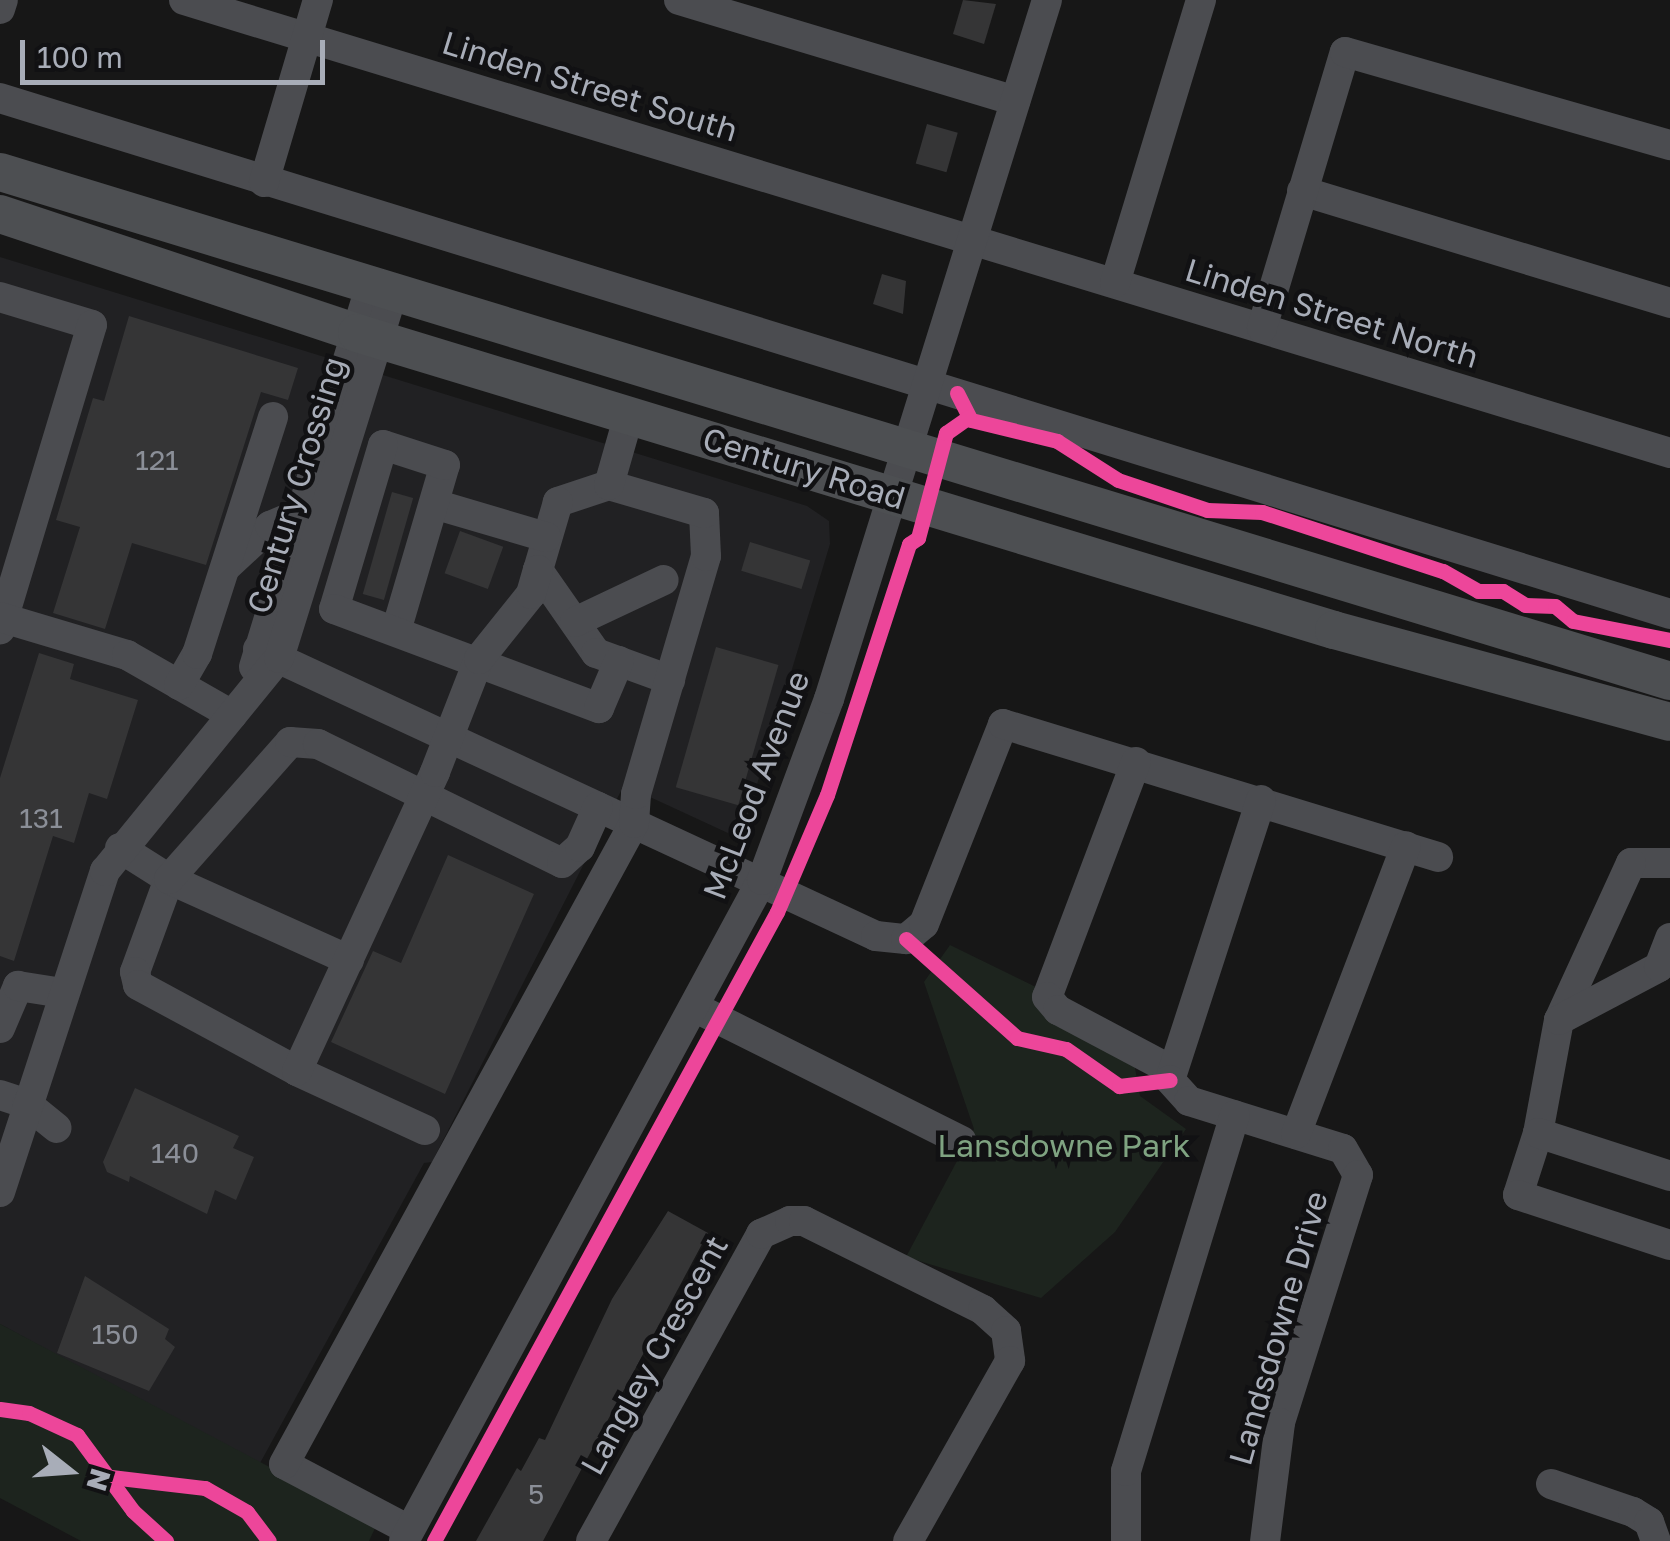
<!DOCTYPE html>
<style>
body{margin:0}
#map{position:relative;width:1670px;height:1541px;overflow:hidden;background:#171717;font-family:"Golos Text",sans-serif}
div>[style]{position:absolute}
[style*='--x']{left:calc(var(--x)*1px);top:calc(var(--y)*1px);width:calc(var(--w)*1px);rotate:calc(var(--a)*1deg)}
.built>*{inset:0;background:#212123}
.green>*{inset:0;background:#1d241e}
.building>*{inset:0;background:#353536;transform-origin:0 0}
.minor>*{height:30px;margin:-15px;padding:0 15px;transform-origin:15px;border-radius:15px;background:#4b4c50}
.major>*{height:38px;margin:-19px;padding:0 19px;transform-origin:19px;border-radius:19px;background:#4d4f52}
.cycleway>*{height:15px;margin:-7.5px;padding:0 7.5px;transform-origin:7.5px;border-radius:7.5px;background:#ed469a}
span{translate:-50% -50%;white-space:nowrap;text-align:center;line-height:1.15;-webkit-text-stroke:9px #111113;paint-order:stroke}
.number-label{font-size:28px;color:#8b8f98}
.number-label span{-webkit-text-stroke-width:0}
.street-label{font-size:32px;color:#a8adb8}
.park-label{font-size:32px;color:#7fa381}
.north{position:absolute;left:20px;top:1421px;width:100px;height:100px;-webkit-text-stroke:8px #111113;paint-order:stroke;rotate:107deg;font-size:28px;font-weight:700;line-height:40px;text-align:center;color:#a8adb8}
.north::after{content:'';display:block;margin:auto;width:35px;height:45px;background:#a8adb8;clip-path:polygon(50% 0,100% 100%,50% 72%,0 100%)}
.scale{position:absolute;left:20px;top:40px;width:305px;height:45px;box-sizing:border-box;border:5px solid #a8adb8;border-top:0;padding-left:12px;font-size:30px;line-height:35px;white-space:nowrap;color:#a8adb8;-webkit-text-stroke:8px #111113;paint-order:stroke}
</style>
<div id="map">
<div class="built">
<div style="clip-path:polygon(0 257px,807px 506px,829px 521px,830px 544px,744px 827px,730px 834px,624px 785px,432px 1162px,424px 1163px,259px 1465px,0 1324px)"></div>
</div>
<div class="green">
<div style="clip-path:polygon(950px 945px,1042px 990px,1133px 1057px,1140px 1096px,1186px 1129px,1115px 1232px,1041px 1298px,906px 1257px,974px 1129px,924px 982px)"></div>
<div style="clip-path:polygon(0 1324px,377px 1524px,369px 1541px,81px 1541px,0 1498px)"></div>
</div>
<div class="building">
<div style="clip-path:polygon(963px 0,996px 4px,984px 44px,953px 34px)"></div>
<div style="left:927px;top:124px;width:32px;height:41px;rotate:16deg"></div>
<div style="clip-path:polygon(882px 274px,906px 281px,903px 314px,873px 304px)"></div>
<div style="clip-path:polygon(129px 316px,298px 368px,288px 400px,261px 392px,206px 565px,132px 543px,105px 629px,53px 613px,80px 527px,56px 520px,93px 398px,104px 401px)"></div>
<div style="left:392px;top:492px;width:22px;height:106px;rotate:16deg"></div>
<div style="left:460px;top:531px;width:46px;height:45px;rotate:20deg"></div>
<div style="left:750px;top:542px;width:63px;height:30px;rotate:17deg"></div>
<div style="left:716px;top:647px;width:65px;height:146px;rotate:16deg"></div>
<div style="clip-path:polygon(39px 653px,74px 664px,70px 679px,138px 700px,107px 799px,89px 793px,74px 843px,53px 836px,14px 961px,0 956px,0 778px)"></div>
<div style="clip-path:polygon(448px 855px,534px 894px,445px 1094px,331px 1042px,373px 951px,401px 963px)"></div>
<div style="clip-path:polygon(135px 1088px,239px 1136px,233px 1148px,254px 1157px,236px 1200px,215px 1190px,207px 1214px,130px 1176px,129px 1182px,107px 1172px,103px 1162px)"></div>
<div style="clip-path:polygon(668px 1211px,708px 1233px,543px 1541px,476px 1541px,517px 1468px,521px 1471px,539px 1438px,545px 1440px,612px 1299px)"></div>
<div style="clip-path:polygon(85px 1276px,169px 1329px,165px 1339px,175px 1347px,149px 1391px,57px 1353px)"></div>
</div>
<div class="minor">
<div style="--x:184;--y:0;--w:1554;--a:16.95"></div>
<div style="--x:679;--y:0;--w:351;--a:16.7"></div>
<div style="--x:0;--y:9;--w:9;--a:-72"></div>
<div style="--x:0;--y:98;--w:1748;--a:17.17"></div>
<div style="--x:264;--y:182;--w:190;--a:-73.5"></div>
<div style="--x:1302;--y:191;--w:385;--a:16.9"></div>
<div style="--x:1115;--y:283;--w:296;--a:-73.1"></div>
<div style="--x:0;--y:297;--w:96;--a:16.9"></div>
<div style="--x:92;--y:325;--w:318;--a:106.8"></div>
<div style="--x:1262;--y:328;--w:288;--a:-73.3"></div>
<div style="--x:1345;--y:52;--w:338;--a:16"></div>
<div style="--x:609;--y:485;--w:54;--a:161.6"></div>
<div style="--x:558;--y:502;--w:71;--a:106.4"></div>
<div style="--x:538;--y:570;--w:101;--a:55.1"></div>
<div style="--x:596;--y:653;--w:79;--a:20"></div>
<div style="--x:434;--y:504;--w:117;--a:16.4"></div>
<div style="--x:227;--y:566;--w:59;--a:-42.9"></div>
<div style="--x:270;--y:526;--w:34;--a:-23"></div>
<div style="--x:0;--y:617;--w:133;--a:16.7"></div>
<div style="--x:127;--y:655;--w:121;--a:29.7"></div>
<div style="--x:575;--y:622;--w:98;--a:-25.3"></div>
<div style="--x:396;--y:631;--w:173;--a:-73.6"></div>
<div style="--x:445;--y:465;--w:65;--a:-162.1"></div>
<div style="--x:383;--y:445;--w:171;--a:106.6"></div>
<div style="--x:334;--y:609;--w:283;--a:20.5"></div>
<div style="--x:599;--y:708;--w:51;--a:-66.9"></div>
<div style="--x:258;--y:649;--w:681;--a:24.91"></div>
<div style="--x:876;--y:936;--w:30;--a:6"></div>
<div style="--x:906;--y:939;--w:23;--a:-40"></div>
<div style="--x:924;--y:924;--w:215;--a:-68.4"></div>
<div style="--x:1003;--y:724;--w:455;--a:17"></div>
<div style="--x:254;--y:667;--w:400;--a:-73"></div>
<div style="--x:179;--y:685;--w:36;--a:-60"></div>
<div style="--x:197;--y:654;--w:249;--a:-72.2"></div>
<div style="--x:1136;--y:762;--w:251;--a:110.7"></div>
<div style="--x:1047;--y:997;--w:17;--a:50"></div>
<div style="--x:1058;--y:1010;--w:128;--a:28"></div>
<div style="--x:1261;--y:800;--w:294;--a:108"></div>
<div style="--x:1170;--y:1080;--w:28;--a:48"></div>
<div style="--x:1189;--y:1101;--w:161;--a:17.3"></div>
<div style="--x:1343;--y:1149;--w:30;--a:60"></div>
<div style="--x:1358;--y:1175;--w:260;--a:107.5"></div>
<div style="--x:1280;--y:1423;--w:119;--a:97.2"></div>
<div style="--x:120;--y:848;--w:58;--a:32.3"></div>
<div style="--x:169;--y:879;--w:99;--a:110.1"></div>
<div style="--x:135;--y:972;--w:13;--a:77"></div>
<div style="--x:138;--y:985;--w:181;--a:28.4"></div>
<div style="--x:1670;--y:863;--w:39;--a:180"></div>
<div style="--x:1631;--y:863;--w:173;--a:114.6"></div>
<div style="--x:1559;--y:1020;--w:115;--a:100.5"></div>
<div style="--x:1538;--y:1133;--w:65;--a:107.9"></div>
<div style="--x:1518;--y:1195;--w:160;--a:18.2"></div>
<div style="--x:349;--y:960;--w:197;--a:-155.8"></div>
<div style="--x:169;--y:879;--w:183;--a:-48.5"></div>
<div style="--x:290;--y:742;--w:28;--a:4"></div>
<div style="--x:318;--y:744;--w:271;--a:26"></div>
<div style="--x:562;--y:863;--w:24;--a:-42"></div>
<div style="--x:580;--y:847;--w:44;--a:-65.8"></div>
<div style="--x:696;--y:1008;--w:297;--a:26.6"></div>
<div style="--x:1559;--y:1020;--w:113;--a:-27.9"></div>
<div style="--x:1659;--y:967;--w:31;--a:-69"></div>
<div style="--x:0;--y:1028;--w:46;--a:-66.8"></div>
<div style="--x:18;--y:986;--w:45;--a:9"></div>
<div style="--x:0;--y:1095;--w:28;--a:18"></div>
<div style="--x:27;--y:1104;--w:38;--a:39"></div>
<div style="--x:425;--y:1130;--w:141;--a:-155.3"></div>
<div style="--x:297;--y:1071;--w:329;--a:-65.2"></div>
<div style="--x:435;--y:772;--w:121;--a:-68.7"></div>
<div style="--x:479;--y:659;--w:83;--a:-51.3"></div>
<div style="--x:531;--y:594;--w:25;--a:-74"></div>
<div style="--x:1538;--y:1133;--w:139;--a:18"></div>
<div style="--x:1296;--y:1134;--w:308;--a:-69.1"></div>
<div style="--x:0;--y:1192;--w:338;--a:-71.9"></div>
<div style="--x:105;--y:871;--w:275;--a:-50.8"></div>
<div style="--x:279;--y:658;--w:383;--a:-72.7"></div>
<div style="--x:1551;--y:1484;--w:87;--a:18.9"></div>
<div style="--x:1633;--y:1512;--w:19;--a:32"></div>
<div style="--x:1649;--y:1522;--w:20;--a:70"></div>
<div style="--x:409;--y:1530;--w:141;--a:-152.2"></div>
<div style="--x:284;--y:1464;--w:730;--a:-61.36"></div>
<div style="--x:634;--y:823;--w:29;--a:-86"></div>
<div style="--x:636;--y:794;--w:248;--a:-73.6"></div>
<div style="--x:706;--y:556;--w:43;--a:-92.7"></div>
<div style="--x:704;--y:513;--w:99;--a:-163.6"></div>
<div style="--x:609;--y:485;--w:73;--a:-74.1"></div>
<div style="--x:404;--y:1541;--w:752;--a:-61.56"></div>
<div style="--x:762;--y:880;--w:193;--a:-69.7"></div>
<div style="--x:829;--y:699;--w:732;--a:-72.68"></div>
<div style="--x:591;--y:1541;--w:351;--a:-61"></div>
<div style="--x:761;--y:1234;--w:32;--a:-24"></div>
<div style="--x:790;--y:1221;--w:14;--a:0"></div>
<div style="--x:804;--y:1221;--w:200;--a:26.4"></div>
<div style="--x:983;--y:1310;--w:31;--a:42"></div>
<div style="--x:1006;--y:1331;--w:30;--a:82"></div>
<div style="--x:1010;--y:1361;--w:207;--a:119.5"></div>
<div style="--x:1126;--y:1541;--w:70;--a:-90"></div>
<div style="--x:1126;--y:1471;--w:372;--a:-73"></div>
</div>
<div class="major">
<div style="--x:0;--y:172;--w:1746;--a:16.95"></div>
<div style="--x:0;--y:214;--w:376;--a:18.4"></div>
<div style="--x:357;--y:333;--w:1021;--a:16.91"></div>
<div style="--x:1334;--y:630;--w:348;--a:15.3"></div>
</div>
<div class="cycleway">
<div style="--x:957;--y:393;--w:30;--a:63"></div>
<div style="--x:971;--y:420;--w:89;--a:13.7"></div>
<div style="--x:1057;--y:441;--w:72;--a:32.6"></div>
<div style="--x:1118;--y:480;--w:94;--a:18.6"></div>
<div style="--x:1207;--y:510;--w:55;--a:2.1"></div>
<div style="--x:1262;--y:512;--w:190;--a:18.1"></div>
<div style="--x:1443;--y:571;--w:40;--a:29.7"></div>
<div style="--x:1478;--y:591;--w:25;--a:0"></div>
<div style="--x:1503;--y:591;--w:26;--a:32"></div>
<div style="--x:1525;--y:605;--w:30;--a:2"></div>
<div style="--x:1555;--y:606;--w:23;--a:40"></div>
<div style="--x:1573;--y:621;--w:99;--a:11.1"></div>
<div style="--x:906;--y:939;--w:149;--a:41.7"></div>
<div style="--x:1017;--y:1038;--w:50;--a:12.7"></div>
<div style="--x:1066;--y:1049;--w:65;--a:34.9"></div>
<div style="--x:1119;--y:1086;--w:51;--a:-6.7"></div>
<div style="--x:0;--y:1409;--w:29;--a:8"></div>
<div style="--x:29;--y:1413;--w:53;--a:24.6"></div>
<div style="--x:77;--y:1435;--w:94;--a:53.6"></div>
<div style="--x:133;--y:1511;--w:45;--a:42.3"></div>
<div style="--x:111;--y:1477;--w:95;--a:6.7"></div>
<div style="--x:205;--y:1488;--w:48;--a:29.7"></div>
<div style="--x:247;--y:1512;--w:36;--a:53"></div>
<div style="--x:434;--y:1541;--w:716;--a:-61.4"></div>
<div style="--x:777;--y:912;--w:127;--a:-66.9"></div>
<div style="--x:827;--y:795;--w:264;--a:-71.9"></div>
<div style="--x:909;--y:544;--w:11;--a:-34"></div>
<div style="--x:918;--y:538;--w:109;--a:-75.1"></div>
<div style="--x:946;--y:433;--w:28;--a:-35"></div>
</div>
<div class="number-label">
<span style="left:157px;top:460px">121</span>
<span style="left:41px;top:818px">131</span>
<span style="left:175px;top:1153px">140</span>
<span style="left:115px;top:1334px">150</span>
<span style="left:536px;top:1494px">5</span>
</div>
<div class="street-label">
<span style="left:590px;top:86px;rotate:17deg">Linden Street South</span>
<span style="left:1332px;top:313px;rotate:17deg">Linden Street North</span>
<span style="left:804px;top:468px;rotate:17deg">Century Road</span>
<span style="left:296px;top:485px;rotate:-73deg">Century Crossing</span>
<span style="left:756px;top:785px;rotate:-69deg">McLeod Avenue</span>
<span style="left:1278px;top:1328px;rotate:-74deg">Landsdowne Drive</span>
<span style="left:654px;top:1355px;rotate:-61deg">Langley Crescent</span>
</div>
<div class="park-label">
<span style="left:1064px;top:1145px">Lansdowne Park</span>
</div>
<div class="north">N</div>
<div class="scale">100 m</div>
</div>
